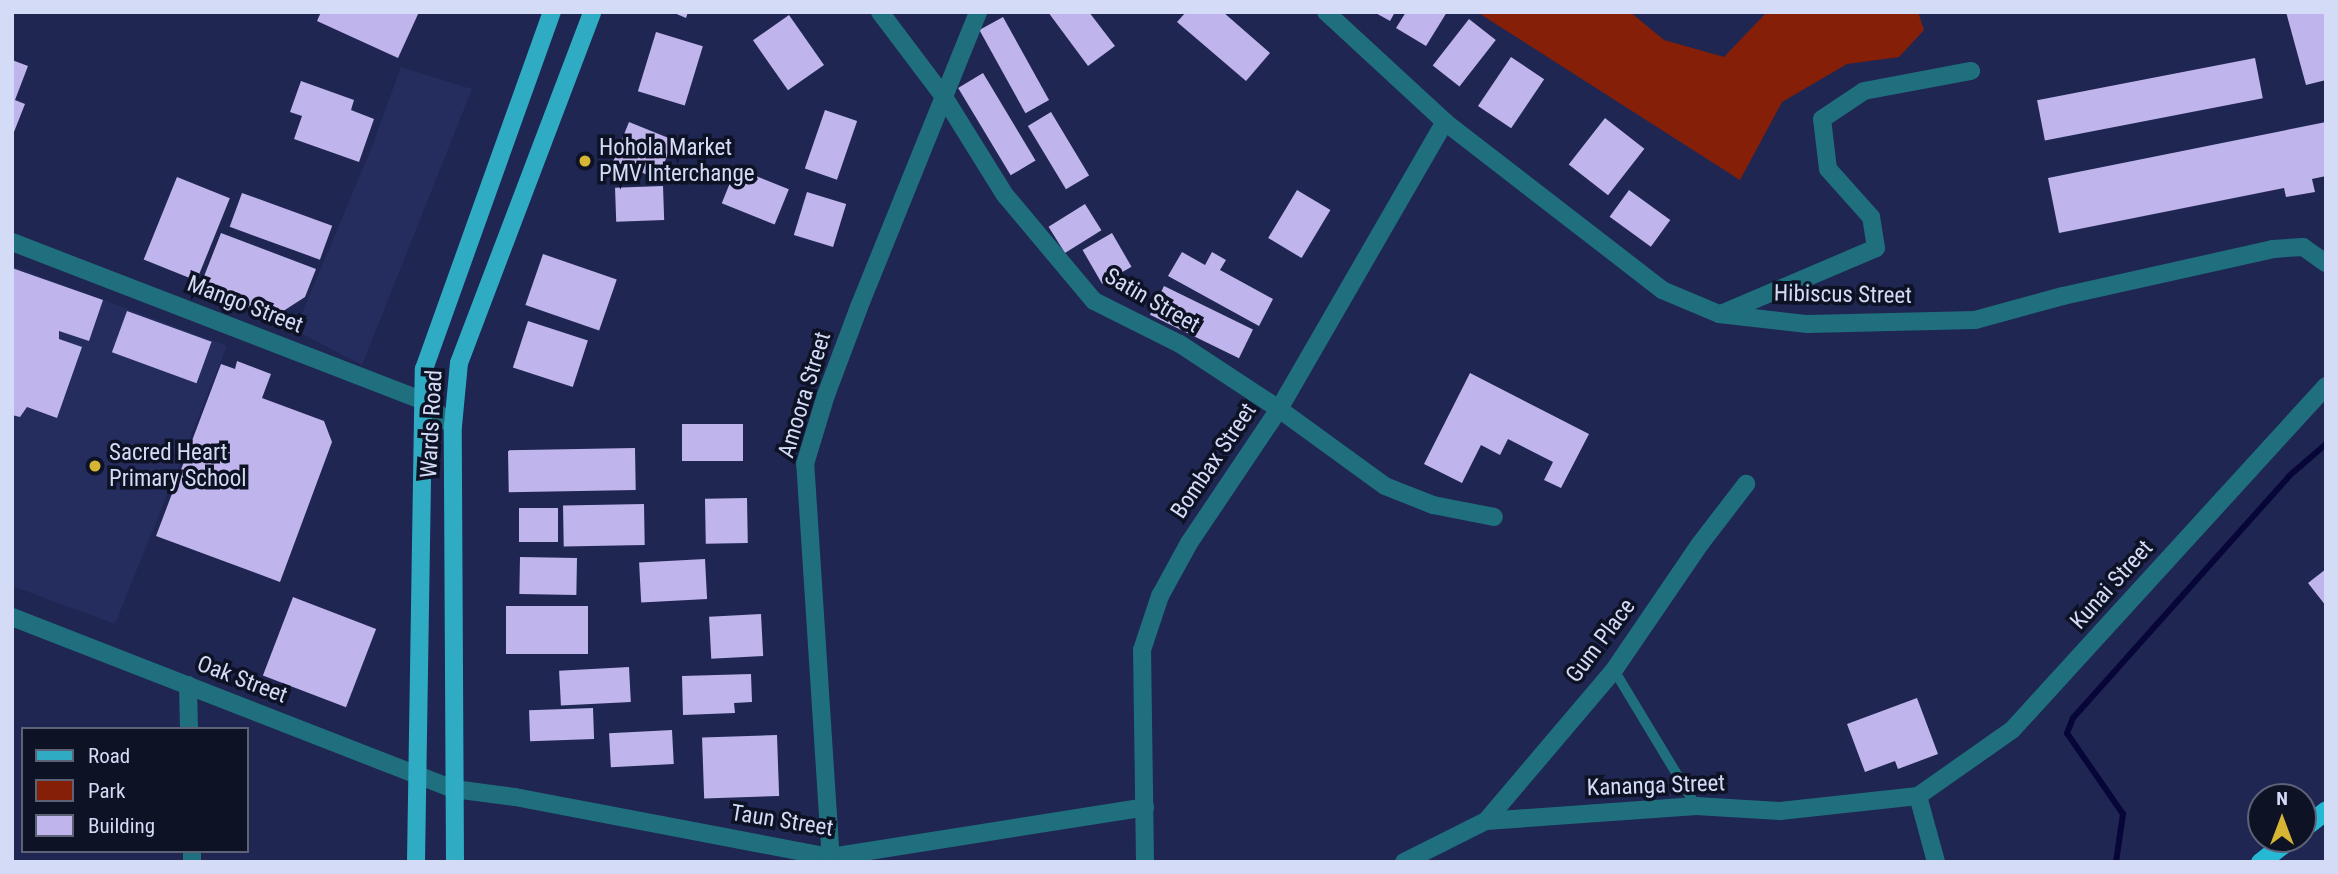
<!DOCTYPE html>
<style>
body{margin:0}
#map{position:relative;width:2338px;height:874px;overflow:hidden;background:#1f2651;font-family:"Roboto Condensed",sans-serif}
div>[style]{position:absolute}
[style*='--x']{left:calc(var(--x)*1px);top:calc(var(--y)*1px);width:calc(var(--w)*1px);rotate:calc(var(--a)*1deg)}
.built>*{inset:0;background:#252d5f}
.green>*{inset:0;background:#861f08}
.stream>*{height:6px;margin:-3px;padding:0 3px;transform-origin:3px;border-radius:3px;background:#080639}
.building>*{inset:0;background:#bfb4eb;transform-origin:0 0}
.service>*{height:10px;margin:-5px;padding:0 5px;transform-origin:5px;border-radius:5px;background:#1f6f7e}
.minor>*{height:18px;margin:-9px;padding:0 9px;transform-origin:9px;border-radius:9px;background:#1f6f7e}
.primary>*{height:18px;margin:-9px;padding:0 9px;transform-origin:9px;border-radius:9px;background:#2facc4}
.trunk>*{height:19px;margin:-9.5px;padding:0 9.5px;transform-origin:9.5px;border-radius:9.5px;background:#27b9d3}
.dots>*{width:19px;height:19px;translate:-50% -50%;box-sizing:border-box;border:4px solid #0e1225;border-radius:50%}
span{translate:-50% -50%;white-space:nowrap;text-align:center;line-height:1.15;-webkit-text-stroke:7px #0e1225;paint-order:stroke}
.poi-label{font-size:23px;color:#d4dbf7}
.left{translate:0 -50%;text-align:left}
.street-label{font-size:23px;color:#d4dbf7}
.frame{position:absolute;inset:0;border:14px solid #d4dbf7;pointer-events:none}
.legend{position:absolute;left:21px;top:727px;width:228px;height:126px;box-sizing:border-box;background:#0e1225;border:2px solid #5d6279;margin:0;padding:9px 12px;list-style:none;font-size:21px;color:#d4dbf7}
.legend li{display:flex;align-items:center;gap:14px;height:35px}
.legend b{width:35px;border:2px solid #5d6279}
.north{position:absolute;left:2247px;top:783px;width:70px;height:70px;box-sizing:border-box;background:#0e1225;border:2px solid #5d6279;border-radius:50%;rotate:0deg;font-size:19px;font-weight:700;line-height:28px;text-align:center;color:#d4dbf7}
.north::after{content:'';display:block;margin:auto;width:24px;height:32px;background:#d6b534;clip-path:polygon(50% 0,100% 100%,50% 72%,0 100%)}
</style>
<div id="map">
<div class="built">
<div style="clip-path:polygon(401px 67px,472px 89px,362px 365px,295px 330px,369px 154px)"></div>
<div style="clip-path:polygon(12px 266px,227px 346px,115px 624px,12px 586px)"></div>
</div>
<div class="green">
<div style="clip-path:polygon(1477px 12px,1630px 12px,1664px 40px,1724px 57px,1767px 12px,1918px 12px,1924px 30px,1899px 57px,1847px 64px,1782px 102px,1740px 180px)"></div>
</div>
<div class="stream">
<div style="--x:2116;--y:862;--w:49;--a:-81.7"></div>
<div style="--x:2123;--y:814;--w:98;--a:-124.7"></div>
<div style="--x:2067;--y:733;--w:16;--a:-68"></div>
<div style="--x:2073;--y:718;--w:324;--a:-48.2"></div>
<div style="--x:2289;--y:476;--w:49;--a:-40.9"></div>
</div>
<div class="building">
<div style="clip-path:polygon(321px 12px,419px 12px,398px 58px,317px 21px)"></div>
<div style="clip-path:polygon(672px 12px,688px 12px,686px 18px)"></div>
<div style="clip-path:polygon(1048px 12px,1089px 12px,1115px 46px,1088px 66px)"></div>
<div style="clip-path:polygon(1186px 12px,1223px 12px,1270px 53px,1246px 81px,1177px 22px)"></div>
<div style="clip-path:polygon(1374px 12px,1395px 12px,1390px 21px)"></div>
<div style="clip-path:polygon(1406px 12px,1447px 12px,1426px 46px,1396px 28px)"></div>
<div style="clip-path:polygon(2286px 12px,2326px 12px,2326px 80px,2306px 85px)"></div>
<div style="left:789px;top:15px;width:61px;height:44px;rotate:55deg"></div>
<div style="left:1003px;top:17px;width:95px;height:27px;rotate:61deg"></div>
<div style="left:1469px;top:19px;width:34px;height:59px;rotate:38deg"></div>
<div style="left:656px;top:32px;width:49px;height:62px;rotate:17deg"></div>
<div style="left:1511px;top:57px;width:40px;height:59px;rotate:34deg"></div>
<div style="left:2255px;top:58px;width:41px;height:222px;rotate:79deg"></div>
<div style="clip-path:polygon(12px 60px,28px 66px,15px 100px,25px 104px,12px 137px)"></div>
<div style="left:983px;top:73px;width:102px;height:29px;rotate:59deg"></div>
<div style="clip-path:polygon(301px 81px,354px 100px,351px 110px,374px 119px,359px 162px,294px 139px,302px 116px,290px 112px)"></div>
<div style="left:825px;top:110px;width:34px;height:62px;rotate:19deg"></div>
<div style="left:1051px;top:112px;width:74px;height:27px;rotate:59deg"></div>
<div style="left:1605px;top:118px;width:50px;height:59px;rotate:38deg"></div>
<div style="left:629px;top:122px;width:48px;height:42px;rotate:22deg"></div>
<div style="clip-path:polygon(2326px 122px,2326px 176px,2312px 179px,2315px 192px,2286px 197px,2284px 188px,2059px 233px,2048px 178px)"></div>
<div style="left:736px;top:168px;width:57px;height:38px;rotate:22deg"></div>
<div style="left:177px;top:177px;width:57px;height:89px;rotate:22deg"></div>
<div style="left:663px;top:186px;width:34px;height:48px;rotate:88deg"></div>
<div style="left:1297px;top:190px;width:39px;height:56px;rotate:31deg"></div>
<div style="left:1629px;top:190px;width:51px;height:33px;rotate:36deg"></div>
<div style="left:807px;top:192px;width:41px;height:45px;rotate:17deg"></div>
<div style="left:242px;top:193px;width:96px;height:36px;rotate:20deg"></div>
<div style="left:1085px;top:204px;width:31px;height:43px;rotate:58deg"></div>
<div style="clip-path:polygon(221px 233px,316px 269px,305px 297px,274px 317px,216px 295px,218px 290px,201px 284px)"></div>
<div style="left:1112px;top:233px;width:39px;height:34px;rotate:60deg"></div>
<div style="clip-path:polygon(1182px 252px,1205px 265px,1212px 252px,1226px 260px,1220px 270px,1273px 299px,1259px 326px,1168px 276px)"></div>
<div style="left:543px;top:254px;width:78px;height:54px;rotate:19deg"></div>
<div style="clip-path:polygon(12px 268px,103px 300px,89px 341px,59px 331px,59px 339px,82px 347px,57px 418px,27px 407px,20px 417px,12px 415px)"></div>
<div style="left:1164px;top:286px;width:99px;height:32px;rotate:26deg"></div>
<div style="left:127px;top:311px;width:90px;height:44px;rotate:20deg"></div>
<div style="left:528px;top:321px;width:63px;height:49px;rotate:18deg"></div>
<div style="clip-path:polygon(237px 361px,271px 374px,262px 398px,324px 421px,332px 442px,280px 582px,156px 536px,221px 364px,235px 369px)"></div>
<div style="clip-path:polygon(1470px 373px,1589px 434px,1561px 488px,1544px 480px,1553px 462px,1508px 439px,1500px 455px,1481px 445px,1462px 483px,1424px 464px)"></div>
<div style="left:682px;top:424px;width:61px;height:37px"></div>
<div style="left:635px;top:448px;width:42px;height:127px;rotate:89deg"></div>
<div style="left:747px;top:498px;width:45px;height:42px;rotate:89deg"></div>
<div style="left:644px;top:504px;width:41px;height:81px;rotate:89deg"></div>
<div style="left:558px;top:508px;width:34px;height:39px;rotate:90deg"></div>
<div style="left:520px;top:557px;width:57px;height:37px;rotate:1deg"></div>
<div style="left:705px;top:559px;width:40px;height:66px;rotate:87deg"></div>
<div style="clip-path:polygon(2326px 569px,2326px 606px,2308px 583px)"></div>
<div style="left:293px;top:597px;width:89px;height:84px;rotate:21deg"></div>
<div style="left:506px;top:606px;width:82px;height:48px"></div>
<div style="left:761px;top:614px;width:42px;height:52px;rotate:87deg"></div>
<div style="left:629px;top:667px;width:35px;height:70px;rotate:87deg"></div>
<div style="clip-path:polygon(751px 674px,752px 702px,734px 703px,735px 713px,683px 715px,682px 676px)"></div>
<div style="clip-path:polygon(1917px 698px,1938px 754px,1898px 769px,1895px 761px,1865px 772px,1847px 724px)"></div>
<div style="left:593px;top:708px;width:31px;height:64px;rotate:88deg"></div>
<div style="left:672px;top:730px;width:34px;height:63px;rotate:87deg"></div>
<div style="left:777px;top:735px;width:61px;height:75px;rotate:88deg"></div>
</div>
<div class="service">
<div style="--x:1614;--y:670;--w:159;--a:58.9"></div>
</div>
<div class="minor">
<div style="--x:880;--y:12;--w:106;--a:53"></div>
<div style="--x:944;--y:97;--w:115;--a:58.1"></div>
<div style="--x:1005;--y:195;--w:138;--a:50"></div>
<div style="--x:1094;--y:301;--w:96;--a:26.6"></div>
<div style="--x:1180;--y:344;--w:118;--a:33.3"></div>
<div style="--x:1279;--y:409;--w:131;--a:36"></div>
<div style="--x:1385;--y:486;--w:52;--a:21.6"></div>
<div style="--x:1433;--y:505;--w:62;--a:11.1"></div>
<div style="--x:1326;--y:12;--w:162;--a:42.7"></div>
<div style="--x:1445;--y:122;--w:274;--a:37.7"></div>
<div style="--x:1662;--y:290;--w:62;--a:22.8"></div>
<div style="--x:1719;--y:314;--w:89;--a:6.5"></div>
<div style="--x:1807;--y:324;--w:168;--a:-1.4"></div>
<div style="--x:1975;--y:320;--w:91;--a:-15.3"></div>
<div style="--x:2063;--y:296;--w:215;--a:-12.6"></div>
<div style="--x:2273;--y:249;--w:30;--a:-4"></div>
<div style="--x:2303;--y:247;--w:28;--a:35"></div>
<div style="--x:12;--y:242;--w:439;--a:21.1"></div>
<div style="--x:422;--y:400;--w:40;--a:40"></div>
<div style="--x:1723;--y:313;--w:166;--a:-23"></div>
<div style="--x:1876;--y:248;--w:31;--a:-99"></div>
<div style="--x:1871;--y:217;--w:64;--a:-131.9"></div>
<div style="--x:1828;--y:169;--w:50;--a:-96.8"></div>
<div style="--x:1822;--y:119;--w:50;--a:-33.7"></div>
<div style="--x:1864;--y:91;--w:109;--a:-10.6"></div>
<div style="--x:12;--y:617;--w:474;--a:21.3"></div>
<div style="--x:454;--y:789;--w:62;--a:7.5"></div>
<div style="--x:515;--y:797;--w:322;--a:10.8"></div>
<div style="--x:831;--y:857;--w:318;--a:-9"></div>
<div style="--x:188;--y:685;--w:44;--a:88.7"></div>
<div style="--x:1918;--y:796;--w:68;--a:74.7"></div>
<div style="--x:1486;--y:821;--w:198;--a:-49.7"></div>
<div style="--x:1614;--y:670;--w:153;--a:-55.7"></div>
<div style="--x:1700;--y:544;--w:76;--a:-52.5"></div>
<div style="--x:192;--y:851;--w:11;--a:90"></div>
<div style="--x:831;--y:862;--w:399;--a:-93.7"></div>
<div style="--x:805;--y:464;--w:72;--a:-73.1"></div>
<div style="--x:826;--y:395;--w:94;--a:-69.4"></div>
<div style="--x:859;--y:307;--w:318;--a:-68"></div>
<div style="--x:1145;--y:862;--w:212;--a:-90.8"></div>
<div style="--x:1142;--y:650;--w:57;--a:-71.6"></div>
<div style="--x:1160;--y:596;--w:60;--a:-61.3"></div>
<div style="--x:1189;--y:543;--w:161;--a:-56.1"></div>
<div style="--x:1279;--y:409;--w:332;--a:-60"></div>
<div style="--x:1404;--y:862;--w:92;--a:-26.6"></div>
<div style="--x:1486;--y:821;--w:211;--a:-4.1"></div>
<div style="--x:1696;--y:806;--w:84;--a:3.4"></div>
<div style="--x:1780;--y:811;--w:139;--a:-6.2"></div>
<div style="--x:1918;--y:796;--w:115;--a:-35.1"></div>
<div style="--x:2012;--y:730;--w:466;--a:-47.6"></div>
</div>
<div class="primary">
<div style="--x:416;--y:862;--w:493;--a:-89.1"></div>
<div style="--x:424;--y:369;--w:379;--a:-70.3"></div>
<div style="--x:455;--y:862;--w:436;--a:-90.3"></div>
<div style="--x:453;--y:426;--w:63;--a:-84.6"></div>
<div style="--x:459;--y:363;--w:375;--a:-69.2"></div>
</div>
<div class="trunk">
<div style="--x:2303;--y:828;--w:29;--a:-38"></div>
<div style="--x:2260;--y:862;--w:37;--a:-38"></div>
</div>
<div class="dots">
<div style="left:585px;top:161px;background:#d6b534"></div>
<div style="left:95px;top:466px;background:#d6b534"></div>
</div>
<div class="poi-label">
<span class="left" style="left:599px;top:161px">Hohola Market<br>PMV Interchange</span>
<span class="left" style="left:109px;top:466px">Sacred Heart<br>Primary School</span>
</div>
<div class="street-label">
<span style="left:1843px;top:295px;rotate:1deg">Hibiscus Street</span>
<span style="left:1152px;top:301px;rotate:30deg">Satin Street</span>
<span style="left:245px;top:305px;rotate:21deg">Mango Street</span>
<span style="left:805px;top:395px;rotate:-73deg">Amoora Street</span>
<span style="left:432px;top:424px;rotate:-87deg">Wards Road</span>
<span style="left:1214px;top:461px;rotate:-56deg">Bombax Street</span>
<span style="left:2112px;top:585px;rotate:-48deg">Kunai Street</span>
<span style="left:1601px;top:641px;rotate:-53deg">Gum Place</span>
<span style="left:242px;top:680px;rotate:21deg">Oak Street</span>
<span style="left:1656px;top:786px;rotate:-2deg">Kananga Street</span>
<span style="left:782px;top:821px;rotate:9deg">Taun Street</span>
</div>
<div class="frame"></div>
<ul class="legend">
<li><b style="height:9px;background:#2facc4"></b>Road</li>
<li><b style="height:19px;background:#861f08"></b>Park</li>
<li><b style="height:19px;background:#bfb4eb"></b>Building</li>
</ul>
<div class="north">N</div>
</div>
